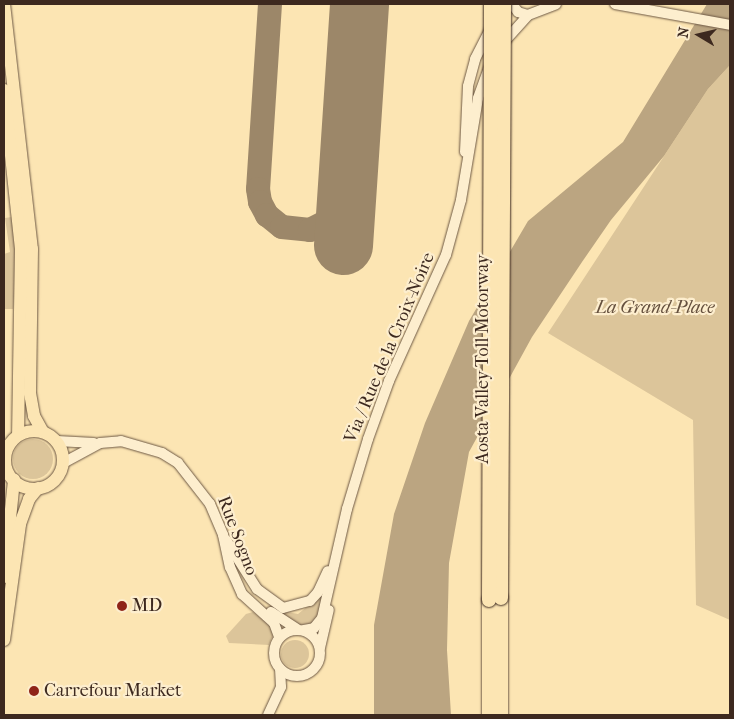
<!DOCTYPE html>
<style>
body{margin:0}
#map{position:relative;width:734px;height:719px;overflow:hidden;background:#fce5b3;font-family:"IM FELL French Canon",serif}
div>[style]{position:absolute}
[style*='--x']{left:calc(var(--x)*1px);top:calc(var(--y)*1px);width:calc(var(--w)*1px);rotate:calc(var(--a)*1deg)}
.green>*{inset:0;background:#dcc59a}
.round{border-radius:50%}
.water>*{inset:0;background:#bba581}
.taxiway>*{height:24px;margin:-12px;padding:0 12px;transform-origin:12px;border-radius:12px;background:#9c8769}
.runway>*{height:59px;margin:-29.5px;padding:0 29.5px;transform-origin:29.5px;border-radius:29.5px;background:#9c8769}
.roads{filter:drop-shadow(0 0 1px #6d5844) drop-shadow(0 0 1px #6d5844)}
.minor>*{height:10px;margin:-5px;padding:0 5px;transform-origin:5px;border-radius:5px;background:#fdeece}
.minor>.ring{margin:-5px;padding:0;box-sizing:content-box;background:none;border:10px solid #fdeece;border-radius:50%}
.major>*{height:12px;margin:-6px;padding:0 6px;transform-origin:6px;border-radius:6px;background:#fce5b3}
.major>.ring{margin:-6px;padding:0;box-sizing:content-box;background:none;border:12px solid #fce5b3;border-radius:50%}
.highway>*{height:14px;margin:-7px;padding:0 7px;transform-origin:7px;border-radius:7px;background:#fce5b3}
.bridges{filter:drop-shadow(0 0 1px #3d291f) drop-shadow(0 0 1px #3d291f)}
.highway-bridge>*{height:14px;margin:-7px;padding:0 7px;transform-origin:7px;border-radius:7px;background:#fce5b3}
.dots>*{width:14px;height:14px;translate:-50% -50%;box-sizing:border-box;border:2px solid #fdeece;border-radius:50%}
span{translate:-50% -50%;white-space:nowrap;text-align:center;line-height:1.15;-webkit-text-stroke:4.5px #fdeece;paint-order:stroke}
.park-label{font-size:18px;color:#65503e;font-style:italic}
.street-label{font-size:18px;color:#3d291f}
.poi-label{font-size:18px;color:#3d291f}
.left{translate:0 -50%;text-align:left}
.frame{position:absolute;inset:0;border:5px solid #3d291f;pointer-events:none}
.north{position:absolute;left:674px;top:10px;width:50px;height:50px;-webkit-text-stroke:4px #fdeece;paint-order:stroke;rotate:279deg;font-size:14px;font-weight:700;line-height:20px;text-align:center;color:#3d291f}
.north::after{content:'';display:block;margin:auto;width:18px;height:22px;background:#3d291f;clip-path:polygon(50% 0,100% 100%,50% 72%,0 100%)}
</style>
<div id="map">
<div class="green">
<div style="clip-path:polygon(730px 65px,730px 620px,696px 605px,693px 420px,548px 333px,708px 89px)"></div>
<div style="clip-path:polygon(12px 217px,17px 258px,13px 309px,4px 309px,4px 254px,10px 252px,5px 218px)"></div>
<div class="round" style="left:13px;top:439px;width:40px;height:40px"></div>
<div style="clip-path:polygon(323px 594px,317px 619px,310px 626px,301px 627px,277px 610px,298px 614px)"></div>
<div style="clip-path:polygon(253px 612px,272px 627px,273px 635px,269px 645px,229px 643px,226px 636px,246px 614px)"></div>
<div class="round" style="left:281px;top:640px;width:28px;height:28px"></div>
</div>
<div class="water">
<div style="clip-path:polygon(707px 4px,730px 4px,730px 65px,708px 89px,664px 156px,611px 220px,582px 262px,532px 337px,469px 452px,449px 563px,447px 650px,451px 715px,374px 715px,374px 625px,394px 514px,425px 423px,469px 321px,528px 221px,623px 142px)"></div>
</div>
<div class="taxiway">
<div style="--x:270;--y:4;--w:185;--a:93.7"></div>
<div style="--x:258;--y:189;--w:13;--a:81"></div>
<div style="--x:260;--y:202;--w:15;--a:62"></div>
<div style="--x:267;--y:215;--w:19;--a:39"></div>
<div style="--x:282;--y:227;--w:28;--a:6"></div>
<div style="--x:310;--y:230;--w:27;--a:-27"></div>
<div style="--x:334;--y:218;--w:14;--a:-54"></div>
<div style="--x:342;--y:207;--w:21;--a:-76"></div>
</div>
<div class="runway">
<div style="--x:343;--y:245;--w:242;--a:-86.2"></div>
</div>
<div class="roads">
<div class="minor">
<div style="--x:512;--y:4;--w:10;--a:53"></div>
<div style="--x:518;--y:12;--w:10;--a:17"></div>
<div style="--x:528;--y:15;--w:30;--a:-21"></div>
<div style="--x:615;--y:4;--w:117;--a:10.3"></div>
<div style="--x:504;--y:42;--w:36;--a:-48"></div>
<div style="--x:465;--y:152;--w:66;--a:-87.4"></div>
<div style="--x:468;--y:86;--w:28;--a:-75"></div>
<div style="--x:475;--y:59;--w:34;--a:-63"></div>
<div style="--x:57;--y:441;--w:37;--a:3"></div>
<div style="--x:4;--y:451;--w:3;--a:-18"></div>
<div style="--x:63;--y:463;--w:42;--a:-28.4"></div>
<div style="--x:100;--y:443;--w:21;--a:-5"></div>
<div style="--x:121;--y:441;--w:43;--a:16.3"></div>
<div style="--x:162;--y:453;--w:19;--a:32"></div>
<div style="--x:178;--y:463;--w:52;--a:52"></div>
<div style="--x:210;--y:504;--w:34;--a:67"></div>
<div style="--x:223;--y:535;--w:33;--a:78"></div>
<div style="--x:230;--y:567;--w:30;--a:66"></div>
<div style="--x:242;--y:594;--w:43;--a:42.2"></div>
<div style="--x:274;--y:623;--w:15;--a:70"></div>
<div style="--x:4;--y:468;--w:3;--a:18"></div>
<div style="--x:226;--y:540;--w:58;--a:57.7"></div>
<div style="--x:257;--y:589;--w:32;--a:36"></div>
<div style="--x:283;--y:608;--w:28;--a:-15"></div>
<div style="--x:310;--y:601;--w:12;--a:-48"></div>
<div style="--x:318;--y:592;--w:23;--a:-65"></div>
<div style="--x:271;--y:612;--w:31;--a:33"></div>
<div class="ring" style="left:274px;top:630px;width:36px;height:36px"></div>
<div style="--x:304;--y:630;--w:10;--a:-11"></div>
<div style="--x:314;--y:628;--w:13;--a:-51"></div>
<div style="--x:322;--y:618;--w:112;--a:-77.1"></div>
<div style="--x:347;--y:509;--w:73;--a:-73.3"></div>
<div style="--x:368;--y:439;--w:62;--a:-70.1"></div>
<div style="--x:389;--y:381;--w:138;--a:-65.7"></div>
<div style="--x:446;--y:255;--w:57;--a:-74.7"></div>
<div style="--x:461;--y:200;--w:103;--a:-80.5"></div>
<div style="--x:478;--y:98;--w:33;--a:-70"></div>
<div style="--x:320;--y:648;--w:39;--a:-77"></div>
<div style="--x:268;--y:715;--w:31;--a:-65"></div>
<div style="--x:281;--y:687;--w:18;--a:-93"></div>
</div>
<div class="major">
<div style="--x:4;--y:4;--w:247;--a:83.5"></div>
<div style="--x:32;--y:249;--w:144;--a:90.8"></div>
<div style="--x:30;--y:393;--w:23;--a:80"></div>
<div style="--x:34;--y:416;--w:18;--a:61"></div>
<div style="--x:4;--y:90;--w:159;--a:83.9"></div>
<div style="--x:21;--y:248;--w:187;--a:90.9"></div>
<div class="ring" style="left:5px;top:431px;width:46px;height:46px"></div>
<div style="--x:4;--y:577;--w:98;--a:-84.1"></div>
<div style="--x:4;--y:640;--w:117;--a:-82.1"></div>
<div style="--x:20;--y:524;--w:27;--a:-70"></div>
<div style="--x:29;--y:499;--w:14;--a:-51"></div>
</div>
<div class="highway">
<div style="--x:489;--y:600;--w:115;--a:90"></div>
<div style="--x:501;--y:715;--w:117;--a:-90"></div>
</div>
</div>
<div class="bridges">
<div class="highway-bridge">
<div style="--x:501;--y:598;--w:594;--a:-89.71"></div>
<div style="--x:489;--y:600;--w:596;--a:-89.81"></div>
</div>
</div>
<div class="dots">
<div style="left:122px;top:606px;background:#8f2418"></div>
<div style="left:34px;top:691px;background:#8f2418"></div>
</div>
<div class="park-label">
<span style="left:655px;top:308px">La Grand-Place</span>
</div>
<div class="street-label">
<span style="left:390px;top:348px;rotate:-67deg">Via / Rue de la Croix-Noire</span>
<span style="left:483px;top:359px;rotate:-90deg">Aosta Valley Toll Motorway</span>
<span style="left:237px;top:536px;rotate:69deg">Rue Sogno</span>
</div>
<div class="poi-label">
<span class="left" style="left:132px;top:606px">MD</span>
<span class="left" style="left:44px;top:691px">Carrefour Market</span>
</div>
<div class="frame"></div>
<div class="north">N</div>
</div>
